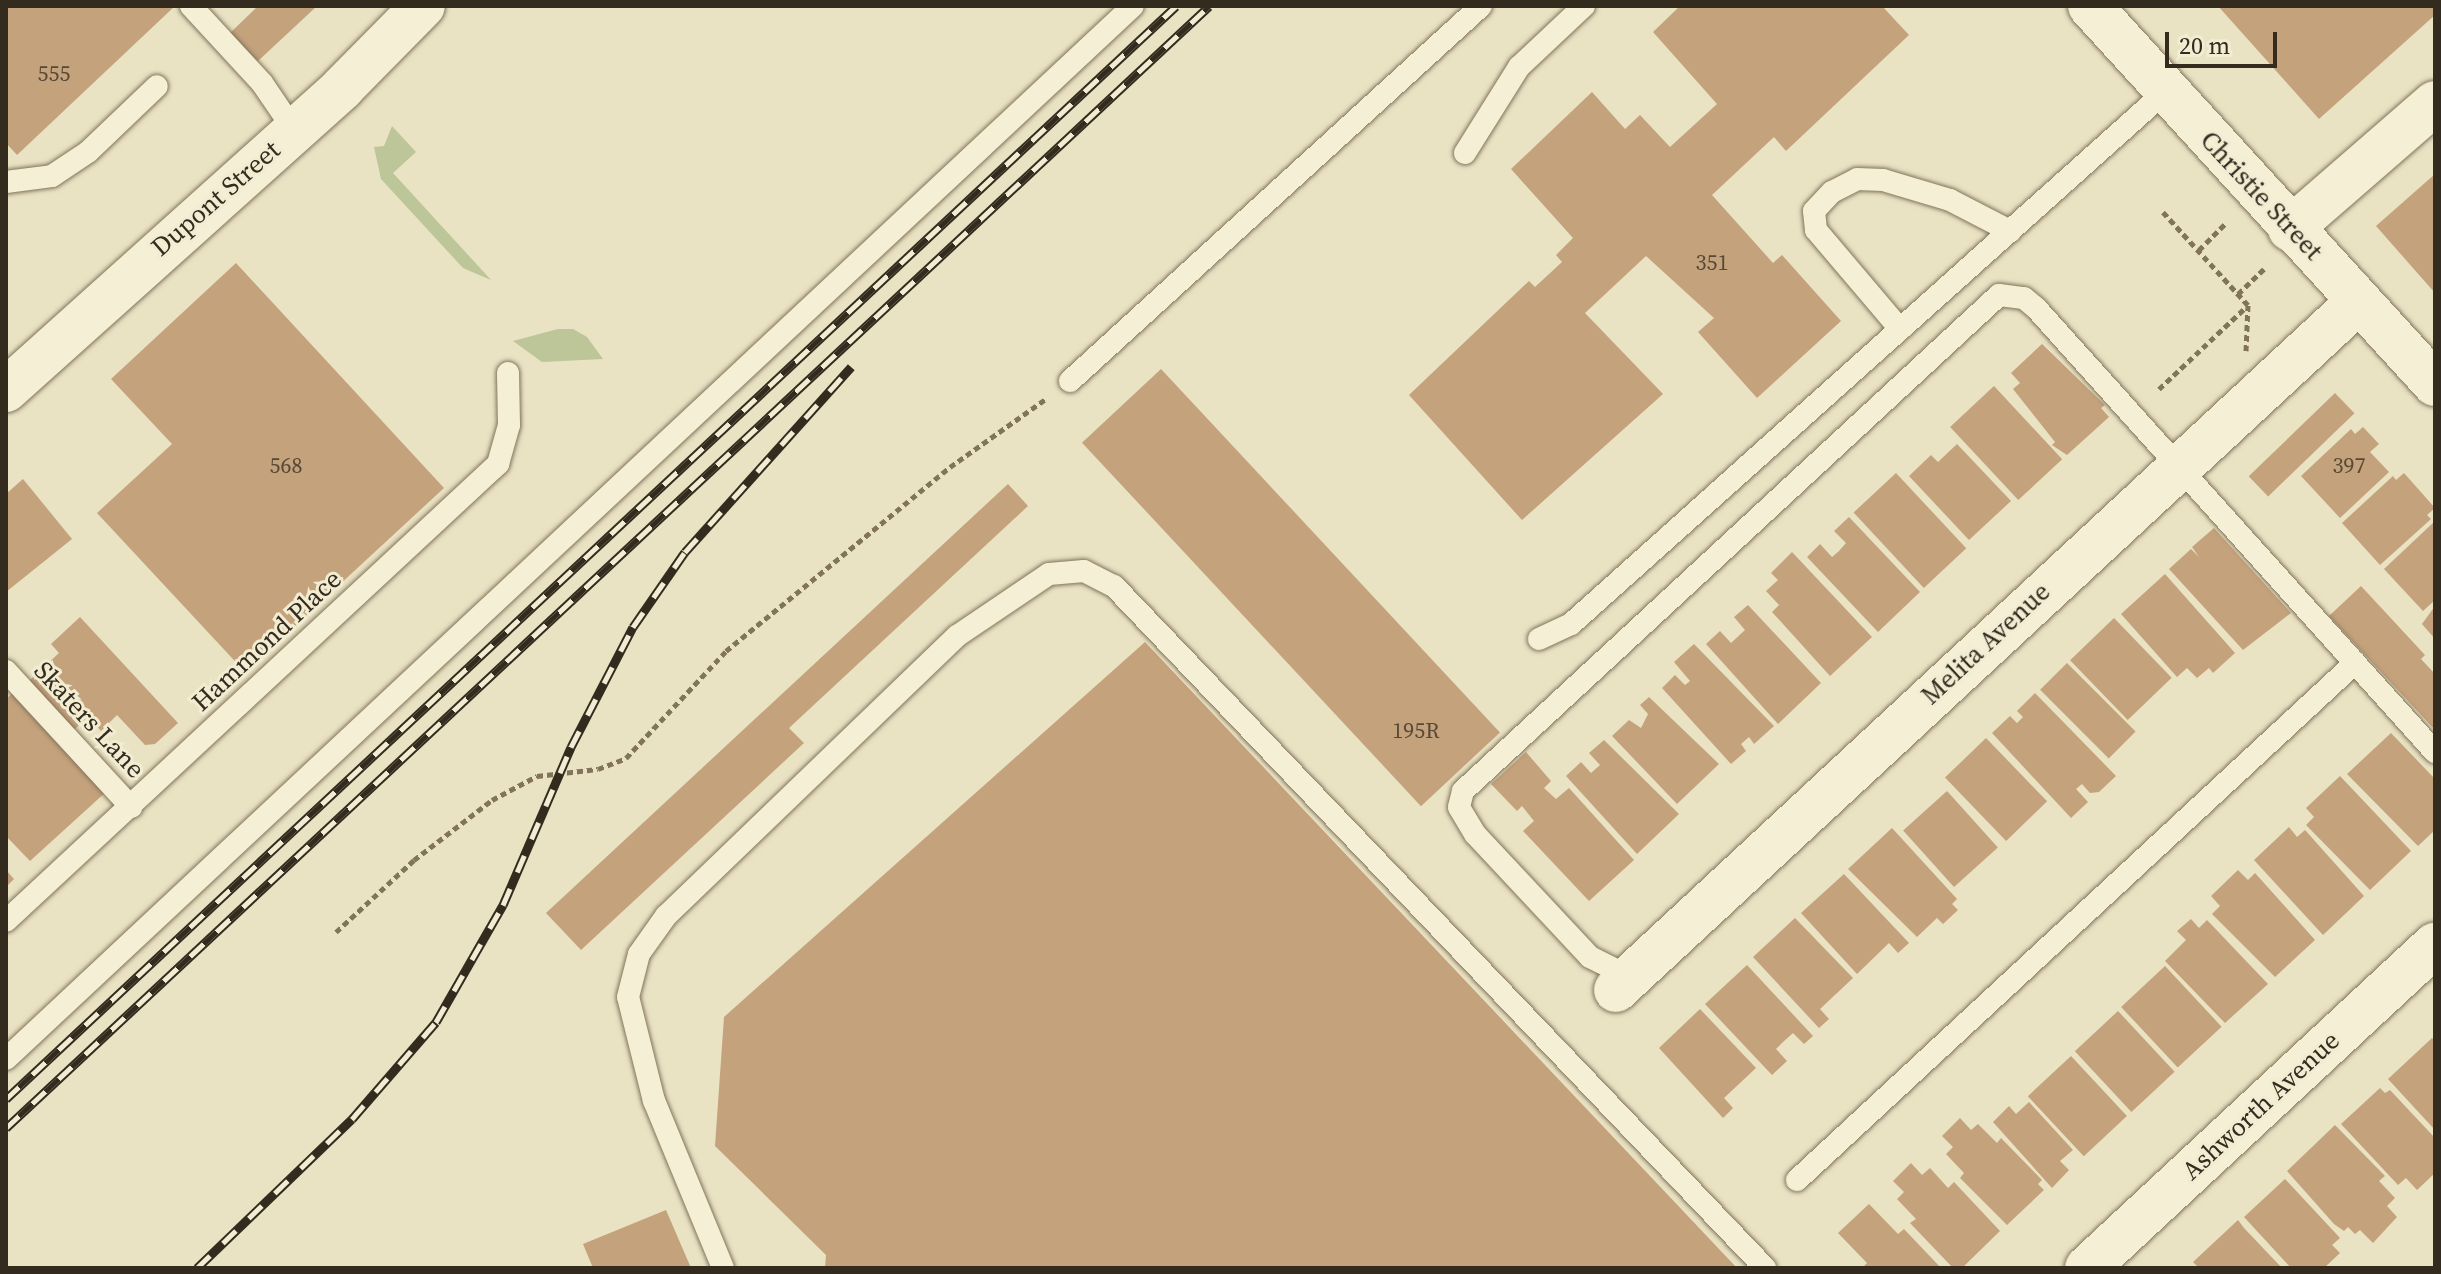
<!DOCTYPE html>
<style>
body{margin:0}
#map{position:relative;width:2441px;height:1274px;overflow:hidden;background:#e9e2c3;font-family:"Source Serif 4",serif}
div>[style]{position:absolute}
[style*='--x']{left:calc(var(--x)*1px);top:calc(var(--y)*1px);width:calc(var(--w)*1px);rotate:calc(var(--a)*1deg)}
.green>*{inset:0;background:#bcc698}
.building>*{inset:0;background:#c4a27c;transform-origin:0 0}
.path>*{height:5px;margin-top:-2.5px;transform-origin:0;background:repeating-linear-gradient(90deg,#82745b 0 6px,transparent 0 10px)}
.roads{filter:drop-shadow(0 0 2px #82745b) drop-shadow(0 0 2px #82745b)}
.service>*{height:22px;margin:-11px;padding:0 11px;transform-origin:11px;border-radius:11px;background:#f5efd5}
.minor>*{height:44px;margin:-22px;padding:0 22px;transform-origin:22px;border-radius:22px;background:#f5efd5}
.tertiary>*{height:44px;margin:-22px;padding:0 22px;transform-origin:22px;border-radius:22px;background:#f5efd5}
.secondary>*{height:44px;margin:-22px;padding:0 22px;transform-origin:22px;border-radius:22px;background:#f5efd5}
.rail>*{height:9px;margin-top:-4.5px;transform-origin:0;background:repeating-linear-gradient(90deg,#f2ecd2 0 18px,#332b1e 0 36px);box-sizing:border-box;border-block:2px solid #332b1e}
span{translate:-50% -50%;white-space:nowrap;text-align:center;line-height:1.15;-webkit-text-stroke:6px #f2ecd2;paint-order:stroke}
.number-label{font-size:22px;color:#574936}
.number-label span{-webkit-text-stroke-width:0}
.street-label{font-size:26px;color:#332b1e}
.frame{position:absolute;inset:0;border:8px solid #332b1e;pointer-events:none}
.scale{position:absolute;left:2165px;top:32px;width:112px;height:36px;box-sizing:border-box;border:4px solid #332b1e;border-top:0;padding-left:10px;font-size:24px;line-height:28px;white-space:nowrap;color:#332b1e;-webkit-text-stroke:6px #f2ecd2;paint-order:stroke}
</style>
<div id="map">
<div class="green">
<div style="clip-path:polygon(392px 126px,416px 152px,393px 173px,491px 280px,463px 268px,381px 179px,374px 147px,384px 146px)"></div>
<div style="clip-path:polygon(558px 329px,573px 329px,587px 337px,603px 359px,542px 362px,513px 341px)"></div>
</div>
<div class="building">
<div style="clip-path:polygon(6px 6px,175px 6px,17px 155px,6px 143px)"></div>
<div style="clip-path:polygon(258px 6px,317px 6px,258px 61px,229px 34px)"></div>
<div style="clip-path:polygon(1680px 6px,1882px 6px,1909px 35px,1786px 151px,1774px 137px,1712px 195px,1773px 263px,1782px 255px,1841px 321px,1757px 398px,1698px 332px,1714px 318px,1646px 256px,1585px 313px,1663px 394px,1522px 520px,1409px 395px,1529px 281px,1535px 287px,1562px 262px,1556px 255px,1573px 238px,1511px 169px,1592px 92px,1625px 129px,1640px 115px,1670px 147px,1717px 104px,1653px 32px)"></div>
<div style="clip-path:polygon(2218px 6px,2435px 6px,2435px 15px,2319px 119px)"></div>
<div style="clip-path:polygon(2435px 174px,2435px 293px,2376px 226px)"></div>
<div style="clip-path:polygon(236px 263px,444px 488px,245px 672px,97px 513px,172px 444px,111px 379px)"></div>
<div style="clip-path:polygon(2042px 344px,2105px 405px,2101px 408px,2109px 417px,2067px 455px,2052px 445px,2055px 442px,2013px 389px,2020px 383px,2011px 373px)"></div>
<div style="left:1161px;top:369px;width:497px;height:108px;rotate:47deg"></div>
<div style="left:1994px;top:386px;width:100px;height:60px;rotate:47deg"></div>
<div style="left:2335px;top:393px;width:28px;height:120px;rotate:46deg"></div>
<div style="clip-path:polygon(2363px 427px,2379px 444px,2370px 452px,2389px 472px,2340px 518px,2301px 476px,2351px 429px,2355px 434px)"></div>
<div style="clip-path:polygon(1957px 444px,2011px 501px,1969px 540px,1909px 476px,1931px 455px,1938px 462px)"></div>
<div style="left:1896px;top:473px;width:103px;height:58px;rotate:47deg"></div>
<div style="clip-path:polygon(2404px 473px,2435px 508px,2427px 515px,2431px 519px,2380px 565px,2342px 523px,2393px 476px,2396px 480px)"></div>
<div style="clip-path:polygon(23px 479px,72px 539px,6px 592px,6px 494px)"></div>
<div style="clip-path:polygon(1008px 484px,1028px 506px,789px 728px,804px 743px,581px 950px,546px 913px)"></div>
<div style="clip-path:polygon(1849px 517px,1920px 592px,1878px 632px,1807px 557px,1820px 544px,1832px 557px,1839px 551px,1846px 543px,1834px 531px)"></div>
<div style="clip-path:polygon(2435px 521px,2435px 600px,2423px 611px,2384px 569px)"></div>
<div style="clip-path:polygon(2214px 528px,2291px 613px,2243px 650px,2169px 569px,2191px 549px,2199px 557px,2192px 547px)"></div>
<div style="clip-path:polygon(1792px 552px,1872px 637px,1830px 676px,1772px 612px,1779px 605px,1766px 591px,1778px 580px,1771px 573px)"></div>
<div style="clip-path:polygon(2165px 574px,2235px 653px,2213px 673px,2209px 668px,2197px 678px,2187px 668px,2177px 677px,2121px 614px)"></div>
<div style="clip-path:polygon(2361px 586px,2425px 655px,2421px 659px,2435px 674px,2435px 730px,2329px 616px)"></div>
<div style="clip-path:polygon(1748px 605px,1821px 683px,1778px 724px,1706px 644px,1720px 631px,1731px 643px,1745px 630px,1734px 617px)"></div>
<div style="clip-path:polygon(2435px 606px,2435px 639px,2422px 624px)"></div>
<div style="clip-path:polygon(80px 617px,178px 723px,155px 744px,145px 745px,117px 715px,101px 731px,88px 717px,74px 730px,29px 681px,59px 653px,51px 644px)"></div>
<div style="left:2114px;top:618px;width:83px;height:61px;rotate:46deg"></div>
<div style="clip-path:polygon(1145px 642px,1737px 1268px,825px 1268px,826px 1255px,715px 1146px,724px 1017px)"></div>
<div style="clip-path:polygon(1694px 644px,1774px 726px,1754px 744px,1749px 737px,1741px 744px,1746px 751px,1731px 764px,1662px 688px,1675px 675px,1685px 685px,1690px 681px,1674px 662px)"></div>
<div style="left:2067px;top:663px;width:97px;height:38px;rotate:45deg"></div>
<div style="clip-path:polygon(13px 693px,107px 791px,30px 861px,6px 836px,6px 699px)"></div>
<div style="clip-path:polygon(2035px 693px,2116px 776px,2099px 792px,2090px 793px,2082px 784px,2076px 789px,2088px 802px,2071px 818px,1992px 733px,2010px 716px,2017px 723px,2023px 717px,2017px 711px)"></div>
<div style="clip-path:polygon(1649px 697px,1719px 764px,1677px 804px,1612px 736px,1629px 720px,1641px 728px,1648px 714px,1640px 705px)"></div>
<div style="clip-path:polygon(2391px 733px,2435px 779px,2435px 830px,2418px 846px,2347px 774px)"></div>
<div style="left:1986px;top:738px;width:88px;height:57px;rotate:46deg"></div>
<div style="clip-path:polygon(1604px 740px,1679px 814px,1637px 854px,1566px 776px,1581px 762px,1591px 773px,1600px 765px,1589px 753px)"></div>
<div style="clip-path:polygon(1526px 752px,1551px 781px,1544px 788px,1556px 799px,1569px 788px,1634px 860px,1589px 901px,1523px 831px,1534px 821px,1522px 806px,1517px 811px,1491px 784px)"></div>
<div style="clip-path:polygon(2340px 776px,2411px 851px,2370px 890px,2306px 825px,2314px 817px,2306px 808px)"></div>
<div style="left:1947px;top:791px;width:76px;height:59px;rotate:48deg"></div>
<div style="clip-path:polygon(2289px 827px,2297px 837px,2305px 830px,2364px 896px,2323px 935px,2254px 860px)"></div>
<div style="clip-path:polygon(1892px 828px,1957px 899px,1952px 904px,1958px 910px,1943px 924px,1937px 918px,1917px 937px,1848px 869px)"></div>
<div style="clip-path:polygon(6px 870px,14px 879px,6px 887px)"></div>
<div style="clip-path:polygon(2238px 870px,2248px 880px,2255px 873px,2315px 940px,2275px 977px,2212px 914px,2220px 906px,2211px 896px)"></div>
<div style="clip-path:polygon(1844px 874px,1909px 943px,1898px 953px,1889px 943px,1857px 974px,1801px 913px)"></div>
<div style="clip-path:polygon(1795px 918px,1853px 978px,1820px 1009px,1829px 1019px,1819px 1028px,1753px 957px)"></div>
<div style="clip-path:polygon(2191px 919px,2199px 928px,2207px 920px,2268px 984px,2225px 1023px,2165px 961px,2186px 940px,2177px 931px)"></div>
<div style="clip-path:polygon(1747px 965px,1813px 1036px,1804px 1044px,1793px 1033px,1783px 1042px,1776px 1049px,1787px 1061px,1772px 1075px,1705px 1004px)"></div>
<div style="left:2165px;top:966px;width:83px;height:60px;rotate:47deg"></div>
<div style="clip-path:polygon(1700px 1009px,1756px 1068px,1724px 1098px,1733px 1108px,1723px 1118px,1659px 1048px)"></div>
<div style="left:2118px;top:1011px;width:83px;height:59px;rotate:47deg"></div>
<div style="clip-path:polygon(2432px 1038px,2435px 1042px,2435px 1130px,2388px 1079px)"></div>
<div style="left:2071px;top:1056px;width:82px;height:59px;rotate:47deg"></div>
<div style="clip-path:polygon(2380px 1088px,2385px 1093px,2390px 1090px,2435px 1138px,2435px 1173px,2417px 1190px,2406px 1178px,2398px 1185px,2341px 1124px)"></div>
<div style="clip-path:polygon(2029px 1102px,2073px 1150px,2060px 1161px,2069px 1170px,2052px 1188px,1993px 1122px,2009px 1106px,2016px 1114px)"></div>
<div style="clip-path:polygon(1960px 1118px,1971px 1130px,1978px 1124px,1997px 1143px,2001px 1138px,2042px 1180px,2038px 1184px,2044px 1190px,2007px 1225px,1960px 1178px,1964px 1173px,1946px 1154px,1953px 1147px,1942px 1136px)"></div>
<div style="clip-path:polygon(2335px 1125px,2385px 1176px,2379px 1181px,2395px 1198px,2387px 1206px,2397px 1217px,2373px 1243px,2360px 1230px,2355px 1234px,2348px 1227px,2344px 1231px,2334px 1224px,2287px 1171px)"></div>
<div style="clip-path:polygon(1911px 1163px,1922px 1175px,1930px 1168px,1948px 1188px,1954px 1182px,2000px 1231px,1962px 1268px,1953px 1268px,1910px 1223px,1916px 1219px,1897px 1199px,1904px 1192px,1893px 1181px)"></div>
<div style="clip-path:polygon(2285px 1179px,2340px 1238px,2332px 1245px,2340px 1253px,2324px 1268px,2291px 1268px,2244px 1217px)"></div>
<div style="clip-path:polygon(1869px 1204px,1898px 1234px,1904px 1229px,1941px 1268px,1862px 1268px,1867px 1263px,1838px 1233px)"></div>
<div style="clip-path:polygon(666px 1210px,691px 1268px,593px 1268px,583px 1244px)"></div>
<div style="clip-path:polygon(2238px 1220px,2244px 1228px,2282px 1268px,2199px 1268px,2193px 1262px)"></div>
</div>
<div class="path">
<div style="--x:2163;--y:212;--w:126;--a:47.6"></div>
<div style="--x:2248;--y:305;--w:46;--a:92.5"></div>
<div style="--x:2199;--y:250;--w:37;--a:-45"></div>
<div style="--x:2238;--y:294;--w:39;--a:-44"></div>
<div style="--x:2159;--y:389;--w:122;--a:-43.3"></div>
<div style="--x:336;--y:932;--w:106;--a:-42.7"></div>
<div style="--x:414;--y:860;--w:98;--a:-37.6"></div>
<div style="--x:492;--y:800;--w:51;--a:-28.1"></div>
<div style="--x:537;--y:776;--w:61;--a:-6.5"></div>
<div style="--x:598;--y:769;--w:30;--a:-21"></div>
<div style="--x:626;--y:758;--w:146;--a:-46.9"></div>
<div style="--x:726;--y:651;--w:290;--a:-39.4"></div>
<div style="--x:950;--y:467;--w:119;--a:-35.4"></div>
</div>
<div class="roads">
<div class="service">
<div style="--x:191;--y:6;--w:105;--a:47.3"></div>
<div style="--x:262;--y:83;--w:57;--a:55.8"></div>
<div style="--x:1465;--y:153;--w:102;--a:-57.9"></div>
<div style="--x:1519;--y:67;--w:89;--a:-43.2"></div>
<div style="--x:6;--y:182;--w:46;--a:-7.4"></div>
<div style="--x:52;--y:176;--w:43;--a:-33.7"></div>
<div style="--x:88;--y:152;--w:95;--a:-43.7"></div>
<div style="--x:1900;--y:329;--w:130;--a:-130.3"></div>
<div style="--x:1816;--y:230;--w:19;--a:-96"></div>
<div style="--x:1814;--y:211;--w:26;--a:-47"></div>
<div style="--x:1832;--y:192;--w:28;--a:-27"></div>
<div style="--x:1857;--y:179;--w:26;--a:2"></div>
<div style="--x:1883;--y:180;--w:70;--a:16.6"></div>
<div style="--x:1950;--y:200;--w:68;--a:27.3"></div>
<div style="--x:1070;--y:381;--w:556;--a:-42.38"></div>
<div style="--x:1539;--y:639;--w:35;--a:-25"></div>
<div style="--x:1571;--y:624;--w:799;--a:-41.85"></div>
<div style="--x:6;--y:671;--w:185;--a:47.4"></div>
<div style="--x:6;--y:921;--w:672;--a:-42.89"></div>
<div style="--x:498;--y:464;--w:41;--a:-74.2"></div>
<div style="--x:509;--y:425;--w:52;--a:-91.1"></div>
<div style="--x:1630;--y:977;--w:45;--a:-153.4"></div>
<div style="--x:1590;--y:957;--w:168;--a:-133.1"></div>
<div style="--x:1475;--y:834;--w:31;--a:-121"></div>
<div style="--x:1459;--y:807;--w:16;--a:-76"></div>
<div style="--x:1463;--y:791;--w:730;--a:-42.78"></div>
<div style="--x:1999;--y:295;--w:25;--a:7"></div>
<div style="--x:2024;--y:298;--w:16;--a:40"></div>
<div style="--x:2036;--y:308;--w:597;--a:48.06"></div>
<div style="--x:6;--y:1059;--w:1542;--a:-43.06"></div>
<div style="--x:1797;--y:1180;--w:761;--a:-42.82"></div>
<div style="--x:723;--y:1268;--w:181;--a:-112.4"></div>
<div style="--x:654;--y:1101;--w:107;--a:-104"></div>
<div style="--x:628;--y:997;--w:44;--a:-75.7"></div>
<div style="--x:639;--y:954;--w:47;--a:-54.6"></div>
<div style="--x:666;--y:916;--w:404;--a:-43.9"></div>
<div style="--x:957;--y:636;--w:111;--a:-34"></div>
<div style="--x:1049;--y:574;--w:35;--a:-5"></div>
<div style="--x:1084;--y:571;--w:34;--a:27"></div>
<div style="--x:1114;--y:586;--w:943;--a:46.33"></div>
</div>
<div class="minor">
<div style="--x:2290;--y:229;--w:192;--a:-41"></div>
<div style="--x:1616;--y:990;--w:1013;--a:-42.84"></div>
<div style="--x:2087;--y:1268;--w:475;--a:-42.9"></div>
</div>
<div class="tertiary">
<div style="--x:2090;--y:6;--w:512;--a:47.61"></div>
</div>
<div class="secondary">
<div style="--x:6;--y:390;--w:452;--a:-41.9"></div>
<div style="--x:342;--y:88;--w:115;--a:-45.4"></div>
</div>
</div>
<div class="rail">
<div style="--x:6;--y:1099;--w:1601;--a:-43.05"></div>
<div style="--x:6;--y:1128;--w:1645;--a:-43"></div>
<div style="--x:197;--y:1268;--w:215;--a:-43.9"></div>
<div style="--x:352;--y:1119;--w:128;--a:-49.1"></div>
<div style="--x:436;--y:1022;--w:135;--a:-60.2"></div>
<div style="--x:503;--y:905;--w:172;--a:-66.7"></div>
<div style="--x:571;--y:747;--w:135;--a:-62.7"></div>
<div style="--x:633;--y:627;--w:91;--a:-55.3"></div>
<div style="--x:685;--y:552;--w:249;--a:-48.1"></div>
</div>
<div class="number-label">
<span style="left:54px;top:74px">555</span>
<span style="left:1712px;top:263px">351</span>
<span style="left:286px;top:466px">568</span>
<span style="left:2349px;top:466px">397</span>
<span style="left:1416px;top:731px">195R</span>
</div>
<div class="street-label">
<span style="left:2261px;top:196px;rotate:47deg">Christie Street</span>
<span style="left:216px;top:199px;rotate:-41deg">Dupont Street</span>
<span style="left:267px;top:641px;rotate:-43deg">Hammond Place</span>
<span style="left:1986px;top:644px;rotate:-43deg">Melita Avenue</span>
<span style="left:89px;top:720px;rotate:47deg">Skaters Lane</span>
<span style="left:2261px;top:1106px;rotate:-43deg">Ashworth Avenue</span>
</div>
<div class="frame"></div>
<div class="scale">20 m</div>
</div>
